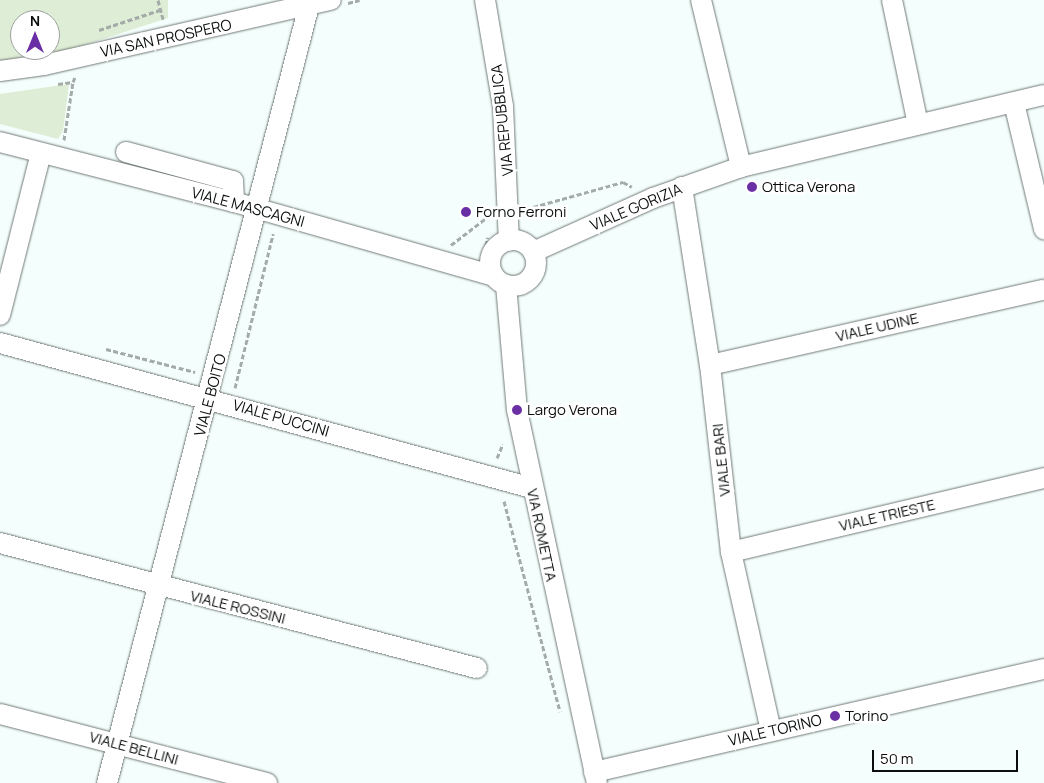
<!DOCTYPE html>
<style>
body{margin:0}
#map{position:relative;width:1044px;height:783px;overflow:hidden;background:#f4fefc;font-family:Manrope,sans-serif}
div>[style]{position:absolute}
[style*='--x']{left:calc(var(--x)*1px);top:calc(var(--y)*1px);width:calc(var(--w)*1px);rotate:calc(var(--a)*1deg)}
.green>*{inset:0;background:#deedd5}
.path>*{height:3px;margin-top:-1.5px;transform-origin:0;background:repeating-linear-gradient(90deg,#a4aba9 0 5px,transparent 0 7.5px)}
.roads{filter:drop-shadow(0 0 1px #707977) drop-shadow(0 0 1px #707977)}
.minor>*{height:20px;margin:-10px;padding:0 10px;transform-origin:10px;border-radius:10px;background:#fff}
.minor>.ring{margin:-10px;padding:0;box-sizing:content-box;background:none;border:20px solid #fff;border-radius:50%}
.dots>*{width:14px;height:14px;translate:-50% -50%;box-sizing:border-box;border:2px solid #fff;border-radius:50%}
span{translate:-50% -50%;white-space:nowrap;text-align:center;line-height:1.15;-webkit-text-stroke:5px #fff;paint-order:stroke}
.street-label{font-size:15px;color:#0b0e0d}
.poi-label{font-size:15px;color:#0b0e0d}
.left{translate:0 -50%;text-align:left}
.north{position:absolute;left:10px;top:10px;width:50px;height:50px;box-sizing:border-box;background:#fff;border:1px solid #9d9f9e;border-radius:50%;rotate:0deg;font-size:14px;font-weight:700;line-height:20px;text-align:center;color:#0b0e0d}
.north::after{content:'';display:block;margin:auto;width:18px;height:22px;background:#6b2fa5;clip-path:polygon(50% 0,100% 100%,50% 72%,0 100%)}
.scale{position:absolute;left:872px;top:750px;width:146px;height:22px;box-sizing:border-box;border:2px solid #0b0e0d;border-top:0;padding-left:6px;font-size:15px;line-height:18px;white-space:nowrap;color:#0b0e0d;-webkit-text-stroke:4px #fff;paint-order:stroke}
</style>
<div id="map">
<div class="green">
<div style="clip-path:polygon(evenodd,0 0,168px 0,168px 18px,72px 49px,0 61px,0 0,20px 20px,50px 20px,50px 50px,20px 50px,20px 20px)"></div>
<div style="clip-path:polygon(69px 84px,63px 131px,58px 139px,0 124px,0 94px)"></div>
</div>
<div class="path">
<div style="--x:158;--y:0;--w:20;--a:75"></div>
<div style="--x:348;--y:3;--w:12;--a:-14"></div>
<div style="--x:99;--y:30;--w:64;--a:-18.2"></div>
<div style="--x:58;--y:84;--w:15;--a:-8"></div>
<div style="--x:73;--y:82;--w:5;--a:-68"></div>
<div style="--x:64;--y:140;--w:59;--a:-81.2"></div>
<div style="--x:526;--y:209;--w:101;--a:-15.6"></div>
<div style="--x:623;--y:182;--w:10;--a:29"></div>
<div style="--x:451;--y:245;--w:49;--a:-37.6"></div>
<div style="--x:484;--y:253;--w:16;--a:-76"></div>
<div style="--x:106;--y:349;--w:92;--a:14.5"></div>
<div style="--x:235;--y:388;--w:159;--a:-76.1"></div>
<div style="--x:497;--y:458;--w:15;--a:-67"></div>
<div style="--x:504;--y:501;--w:218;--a:75.1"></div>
</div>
<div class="roads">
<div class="minor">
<div style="--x:485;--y:0;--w:108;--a:80.4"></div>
<div style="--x:503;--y:106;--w:135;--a:87.5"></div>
<div style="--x:701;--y:0;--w:172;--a:76.5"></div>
<div style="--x:892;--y:0;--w:127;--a:78.2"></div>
<div style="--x:0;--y:71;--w:44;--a:-7.8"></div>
<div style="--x:44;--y:65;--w:294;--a:-12.8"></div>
<div style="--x:1014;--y:103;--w:130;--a:76.6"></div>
<div style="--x:0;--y:142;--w:242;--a:14.4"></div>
<div style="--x:234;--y:202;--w:270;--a:15.9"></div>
<div style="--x:126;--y:152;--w:111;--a:15.2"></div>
<div style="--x:233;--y:181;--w:21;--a:87"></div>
<div style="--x:682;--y:187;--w:180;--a:81.1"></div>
<div style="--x:710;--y:365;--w:188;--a:83.6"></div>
<div style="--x:731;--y:552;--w:183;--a:77.4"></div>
<div class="ring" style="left:490px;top:240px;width:26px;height:26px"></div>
<div style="--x:533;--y:252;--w:132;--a:-24.2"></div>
<div style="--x:653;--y:198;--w:93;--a:-19.4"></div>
<div style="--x:741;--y:167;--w:311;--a:-13.4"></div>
<div style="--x:506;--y:285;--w:125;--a:85"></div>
<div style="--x:517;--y:410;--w:381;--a:77.9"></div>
<div style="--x:0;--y:315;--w:167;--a:-75.8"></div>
<div style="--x:0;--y:343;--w:551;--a:15.25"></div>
<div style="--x:710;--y:365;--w:342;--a:-12.7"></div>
<div style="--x:0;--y:543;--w:493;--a:14.7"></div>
<div style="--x:731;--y:552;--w:322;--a:-13.3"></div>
<div style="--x:0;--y:714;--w:276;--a:14.5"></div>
<div style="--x:594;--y:772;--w:462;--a:-12.9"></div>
<div style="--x:107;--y:783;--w:803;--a:-75.43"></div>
</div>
</div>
<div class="dots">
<div style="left:752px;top:187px;background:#6b2fa5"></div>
<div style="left:466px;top:212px;background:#6b2fa5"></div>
<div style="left:517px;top:410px;background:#6b2fa5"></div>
<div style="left:835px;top:716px;background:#6b2fa5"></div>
</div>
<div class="street-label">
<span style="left:166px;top:38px;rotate:-12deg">VIA SAN PROSPERO</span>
<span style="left:502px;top:120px;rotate:-96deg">VIA REPUBBLICA</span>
<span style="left:248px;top:207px;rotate:15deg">VIALE MASCAGNI</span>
<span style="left:636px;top:207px;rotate:-23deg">VIALE GORIZIA</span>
<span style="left:877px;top:327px;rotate:-13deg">VIALE UDINE</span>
<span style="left:210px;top:395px;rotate:-75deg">VIALE BOITO</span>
<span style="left:281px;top:418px;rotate:16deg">VIALE PUCCINI</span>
<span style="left:721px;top:460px;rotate:-96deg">VIALE BARI</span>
<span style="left:887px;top:515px;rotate:-13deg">VIALE TRIESTE</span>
<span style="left:542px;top:535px;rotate:78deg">VIA ROMETTA</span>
<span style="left:238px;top:607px;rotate:14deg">VIALE ROSSINI</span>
<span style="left:775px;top:730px;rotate:-13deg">VIALE TORINO</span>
<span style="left:134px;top:748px;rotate:15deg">VIALE BELLINI</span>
</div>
<div class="poi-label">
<span class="left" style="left:762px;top:187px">Ottica Verona</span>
<span class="left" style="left:476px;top:212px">Forno Ferroni</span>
<span class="left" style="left:527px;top:410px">Largo Verona</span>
<span class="left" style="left:845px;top:716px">Torino</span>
</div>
<div class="north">N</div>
<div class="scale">50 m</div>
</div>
